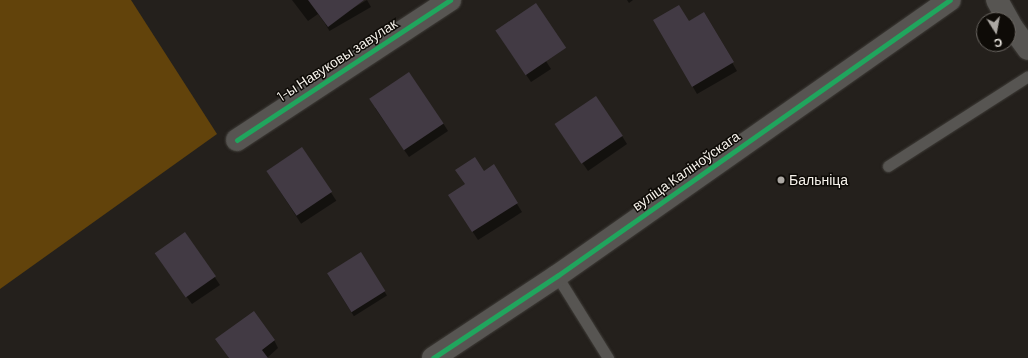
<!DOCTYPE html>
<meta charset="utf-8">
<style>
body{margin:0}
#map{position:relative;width:1028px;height:358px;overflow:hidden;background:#24201c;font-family:Barlow,sans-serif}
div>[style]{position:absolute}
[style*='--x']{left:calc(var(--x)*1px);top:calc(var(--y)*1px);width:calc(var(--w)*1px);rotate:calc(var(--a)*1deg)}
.forest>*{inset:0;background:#62430b}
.shadow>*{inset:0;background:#0007;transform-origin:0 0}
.building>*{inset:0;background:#423a44;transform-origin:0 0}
.roads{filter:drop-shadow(0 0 1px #3f3c38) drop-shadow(0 0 1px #3f3c38)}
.service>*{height:11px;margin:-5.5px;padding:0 5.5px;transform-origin:5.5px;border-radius:5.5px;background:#575552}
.minor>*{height:22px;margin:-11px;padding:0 11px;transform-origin:11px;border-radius:11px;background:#575552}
.tertiary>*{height:22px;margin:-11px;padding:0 11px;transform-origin:11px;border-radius:11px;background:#575552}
.cycleway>*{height:5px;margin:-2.5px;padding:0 2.5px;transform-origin:2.5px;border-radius:2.5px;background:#20a55d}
.dots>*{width:11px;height:11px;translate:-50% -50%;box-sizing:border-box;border:2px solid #0e0b07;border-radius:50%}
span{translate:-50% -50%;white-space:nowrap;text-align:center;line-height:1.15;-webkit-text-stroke:3px #0e0b07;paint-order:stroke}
.street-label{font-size:14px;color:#f6f2eb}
.poi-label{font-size:14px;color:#f6f2eb}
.left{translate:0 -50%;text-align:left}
.north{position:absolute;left:976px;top:12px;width:40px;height:40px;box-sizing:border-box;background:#0e0b07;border:1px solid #6b6762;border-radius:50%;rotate:169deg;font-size:11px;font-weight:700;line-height:16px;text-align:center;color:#f6f2eb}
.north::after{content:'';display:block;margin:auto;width:14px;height:18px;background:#aca8a3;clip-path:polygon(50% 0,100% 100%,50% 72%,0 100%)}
</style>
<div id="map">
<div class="forest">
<div style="clip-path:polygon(0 0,131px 0,217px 134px,0 289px)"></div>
</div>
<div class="shadow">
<div style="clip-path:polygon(292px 0,362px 0,327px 26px,318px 14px,308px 21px)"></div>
<div style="left:367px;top:0;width:8px;height:48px;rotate:60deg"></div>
<div style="clip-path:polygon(627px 0,633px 0,629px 3px)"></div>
<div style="clip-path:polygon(703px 13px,737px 71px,697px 94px,654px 20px,688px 22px)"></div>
<div style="clip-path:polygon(501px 38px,544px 58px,551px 69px,531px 82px)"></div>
<div style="clip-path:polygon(375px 108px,443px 123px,448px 131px,409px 157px)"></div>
<div style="clip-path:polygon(561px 132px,622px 136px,627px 144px,588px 171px)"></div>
<div style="left:302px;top:148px;width:63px;height:42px;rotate:57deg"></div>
<div style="clip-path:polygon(493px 166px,522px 212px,478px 240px,454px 203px,484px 172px)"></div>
<div style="clip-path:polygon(185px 233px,220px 285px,192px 304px,161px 262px)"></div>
<div style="left:361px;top:254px;width:49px;height:39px;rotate:58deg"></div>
<div style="clip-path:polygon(217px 340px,274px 340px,278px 348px,267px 358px,229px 358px)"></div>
</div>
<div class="building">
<div style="clip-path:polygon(308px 0,364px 0,328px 27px)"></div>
<div style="left:536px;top:3px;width:54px;height:49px;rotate:56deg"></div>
<div style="clip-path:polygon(679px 5px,689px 21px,704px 12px,734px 62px,692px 87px,653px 20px)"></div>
<div style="left:409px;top:72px;width:62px;height:48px;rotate:56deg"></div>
<div style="left:596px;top:96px;width:48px;height:50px;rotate:56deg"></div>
<div style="left:302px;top:147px;width:54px;height:43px;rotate:56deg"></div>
<div style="clip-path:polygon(475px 157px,484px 171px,494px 164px,518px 203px,472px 232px,448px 195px,465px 184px,455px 170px)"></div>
<div style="left:185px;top:232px;width:54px;height:37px;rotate:55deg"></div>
<div style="left:361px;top:252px;width:46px;height:40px;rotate:58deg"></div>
<div style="clip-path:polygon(254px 311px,275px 340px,262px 350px,268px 358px,229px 358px,215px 339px)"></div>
</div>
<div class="roads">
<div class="service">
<div style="--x:888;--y:166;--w:166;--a:-32.7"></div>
<div style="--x:557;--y:276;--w:97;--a:58.1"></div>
</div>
<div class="minor">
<div style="--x:997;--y:0;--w:31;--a:61"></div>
<div style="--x:1012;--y:27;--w:27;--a:54"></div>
<div style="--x:237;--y:140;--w:255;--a:-33.3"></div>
</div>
<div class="tertiary">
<div style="--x:433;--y:358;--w:149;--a:-33.5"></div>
<div style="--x:557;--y:276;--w:480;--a:-35.1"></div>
</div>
</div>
<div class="cycleway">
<div style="--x:237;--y:140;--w:255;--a:-33.3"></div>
<div style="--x:433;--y:358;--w:149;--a:-33.5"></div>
<div style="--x:557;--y:276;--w:480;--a:-35.1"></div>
</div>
<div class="dots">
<div style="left:781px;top:180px;background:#aca8a3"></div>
</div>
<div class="street-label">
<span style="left:337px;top:60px;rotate:-33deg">1-ы Навуковы завулак</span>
<span style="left:686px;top:171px;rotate:-35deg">вуліца Каліноўскага</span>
</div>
<div class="poi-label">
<span class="left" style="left:789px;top:180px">Бальніца</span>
</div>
<div class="north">С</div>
</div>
